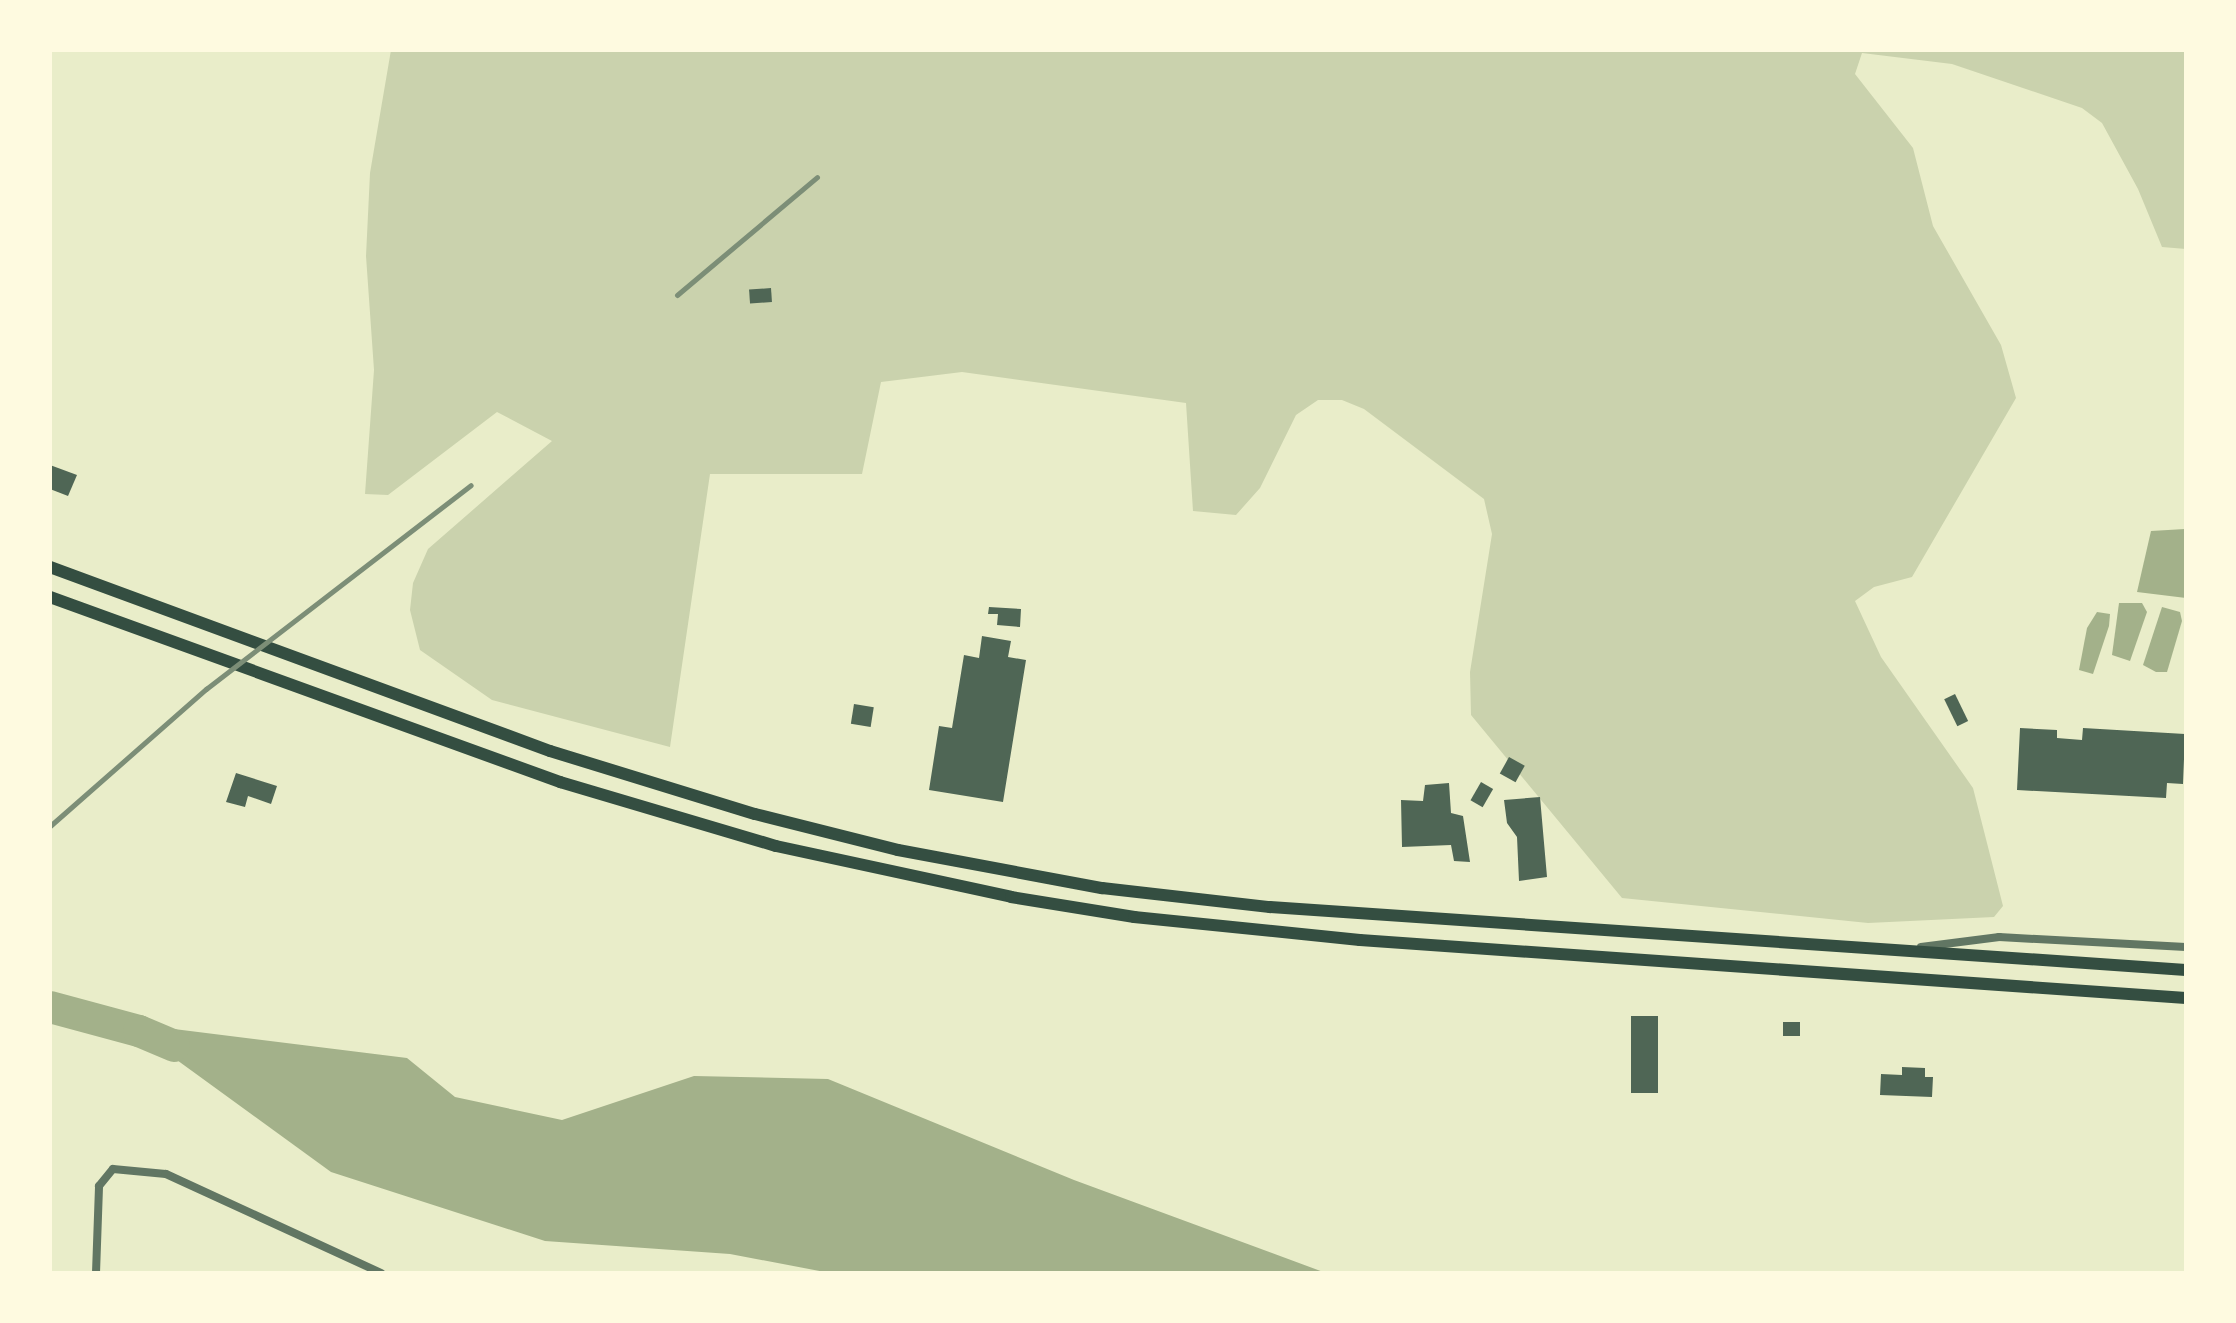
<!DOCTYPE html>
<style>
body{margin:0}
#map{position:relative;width:2236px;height:1323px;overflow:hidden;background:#e9edc9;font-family:"Times New Roman",serif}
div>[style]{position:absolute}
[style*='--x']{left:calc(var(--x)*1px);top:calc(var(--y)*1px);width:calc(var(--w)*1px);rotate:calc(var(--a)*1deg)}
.green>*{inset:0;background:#cad2ad}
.water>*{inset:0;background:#a3b18a}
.river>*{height:32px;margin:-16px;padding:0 16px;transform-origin:16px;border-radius:16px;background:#a3b18a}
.building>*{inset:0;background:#4f6655;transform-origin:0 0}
.minor>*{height:8px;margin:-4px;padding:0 4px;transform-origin:4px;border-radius:4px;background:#617663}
.trunk>*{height:12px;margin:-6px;padding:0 6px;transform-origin:6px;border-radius:6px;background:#344e41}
.rail>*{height:5px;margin:-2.5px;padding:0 2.5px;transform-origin:2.5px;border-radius:2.5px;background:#7c8e77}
span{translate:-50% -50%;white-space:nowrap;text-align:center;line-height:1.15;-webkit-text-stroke:8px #fefae0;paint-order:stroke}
.frame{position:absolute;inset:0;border:52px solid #fefae0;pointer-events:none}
</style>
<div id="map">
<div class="green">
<div style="clip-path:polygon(391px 50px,2186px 50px,2186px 249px,2162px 247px,2138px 189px,2102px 123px,2082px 108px,1952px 64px,1862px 53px,1855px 74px,1913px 148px,1933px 226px,2001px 345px,2016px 398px,1912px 577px,1874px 587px,1855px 601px,1881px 657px,1973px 788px,2003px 906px,1994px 917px,1868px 923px,1622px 898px,1471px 715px,1470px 672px,1492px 534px,1484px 499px,1364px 409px,1342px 400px,1318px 400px,1296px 415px,1260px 488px,1236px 515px,1193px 511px,1186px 403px,962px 372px,881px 382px,862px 474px,710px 474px,670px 747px,492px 700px,420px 650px,410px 610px,413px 583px,428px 549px,552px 441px,497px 412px,388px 495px,365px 494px,374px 370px,366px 256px,370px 173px)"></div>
</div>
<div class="water">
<div style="clip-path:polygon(2185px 529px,2186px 598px,2137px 592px,2151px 531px)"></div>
<div style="clip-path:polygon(2119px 603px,2142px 603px,2147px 612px,2130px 661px,2112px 655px)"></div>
<div style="clip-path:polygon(2162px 607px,2180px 612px,2182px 621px,2167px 672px,2156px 672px,2143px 665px)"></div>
<div style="clip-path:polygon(2097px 612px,2110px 614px,2109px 626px,2093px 674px,2079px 670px,2087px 628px)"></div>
<div style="clip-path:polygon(126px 1023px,407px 1058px,455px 1097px,562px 1120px,694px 1076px,828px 1079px,1074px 1180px,1326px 1273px,830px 1273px,730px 1254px,545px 1241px,331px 1172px)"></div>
</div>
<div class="river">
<div style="--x:50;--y:1007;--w:92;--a:15.1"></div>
<div style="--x:139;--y:1031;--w:38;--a:23"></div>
</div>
<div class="building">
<div style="left:771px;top:288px;width:14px;height:22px;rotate:86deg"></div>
<div style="clip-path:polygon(50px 465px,77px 475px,68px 496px,50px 489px)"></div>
<div style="clip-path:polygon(989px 607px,1021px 609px,1020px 627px,997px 625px,998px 614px,988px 614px)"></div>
<div style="clip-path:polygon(982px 636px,1011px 641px,1008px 657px,1026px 660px,1003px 802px,929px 790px,939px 726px,952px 728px,964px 655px,979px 658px)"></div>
<div style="left:1955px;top:694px;width:30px;height:12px;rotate:64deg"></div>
<div style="left:854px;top:704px;width:20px;height:20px;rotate:9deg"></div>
<div style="clip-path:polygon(2020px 728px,2057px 730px,2057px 738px,2082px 740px,2083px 728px,2185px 734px,2183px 784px,2167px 783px,2166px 798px,2017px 790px)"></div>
<div style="left:1509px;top:757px;width:18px;height:19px;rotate:29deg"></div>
<div style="clip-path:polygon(236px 773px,277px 786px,271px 804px,248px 796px,245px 807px,226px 802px)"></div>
<div style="left:1481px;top:782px;width:14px;height:21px;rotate:30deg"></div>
<div style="clip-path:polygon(1449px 783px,1451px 813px,1463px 816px,1470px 862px,1454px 861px,1451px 845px,1402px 847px,1401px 800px,1423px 801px,1425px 785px)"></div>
<div style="clip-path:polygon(1540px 797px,1547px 877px,1519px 881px,1517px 837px,1507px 823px,1504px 800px)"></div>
<div style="left:1631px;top:1016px;width:27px;height:77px"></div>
<div style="left:1783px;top:1022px;width:17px;height:14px"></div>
<div style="clip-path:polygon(1902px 1067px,1925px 1068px,1925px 1077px,1933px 1077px,1932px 1097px,1880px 1095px,1881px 1074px,1902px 1075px)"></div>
</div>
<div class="minor">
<div style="--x:1921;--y:947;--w:79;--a:-7.3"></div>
<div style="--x:1999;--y:937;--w:187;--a:3.1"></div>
<div style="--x:96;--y:1273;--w:87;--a:-88"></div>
<div style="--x:99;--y:1186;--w:22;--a:-51"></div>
<div style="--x:113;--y:1169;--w:53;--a:5.4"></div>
<div style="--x:166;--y:1174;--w:237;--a:24.7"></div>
</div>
<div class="trunk">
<div style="--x:50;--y:567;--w:533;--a:20.2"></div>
<div style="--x:550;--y:751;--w:214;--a:17.1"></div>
<div style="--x:755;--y:814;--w:147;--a:14.1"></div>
<div style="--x:898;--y:850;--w:208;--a:10.6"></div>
<div style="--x:1102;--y:888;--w:169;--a:6.5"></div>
<div style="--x:1270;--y:907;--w:918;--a:3.93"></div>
<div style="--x:50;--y:597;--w:543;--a:19.94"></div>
<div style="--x:560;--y:782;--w:225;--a:16.5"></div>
<div style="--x:776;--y:846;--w:240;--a:12.2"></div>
<div style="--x:1011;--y:897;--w:125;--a:9.2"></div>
<div style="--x:1134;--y:917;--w:227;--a:5.8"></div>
<div style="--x:1360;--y:940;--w:828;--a:4.02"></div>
</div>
<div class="rail">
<div style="--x:677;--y:295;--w:183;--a:-40.1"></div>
<div style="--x:50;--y:826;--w:208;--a:-41.3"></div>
<div style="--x:206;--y:689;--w:334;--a:-37.6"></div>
</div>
<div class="frame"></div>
</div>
